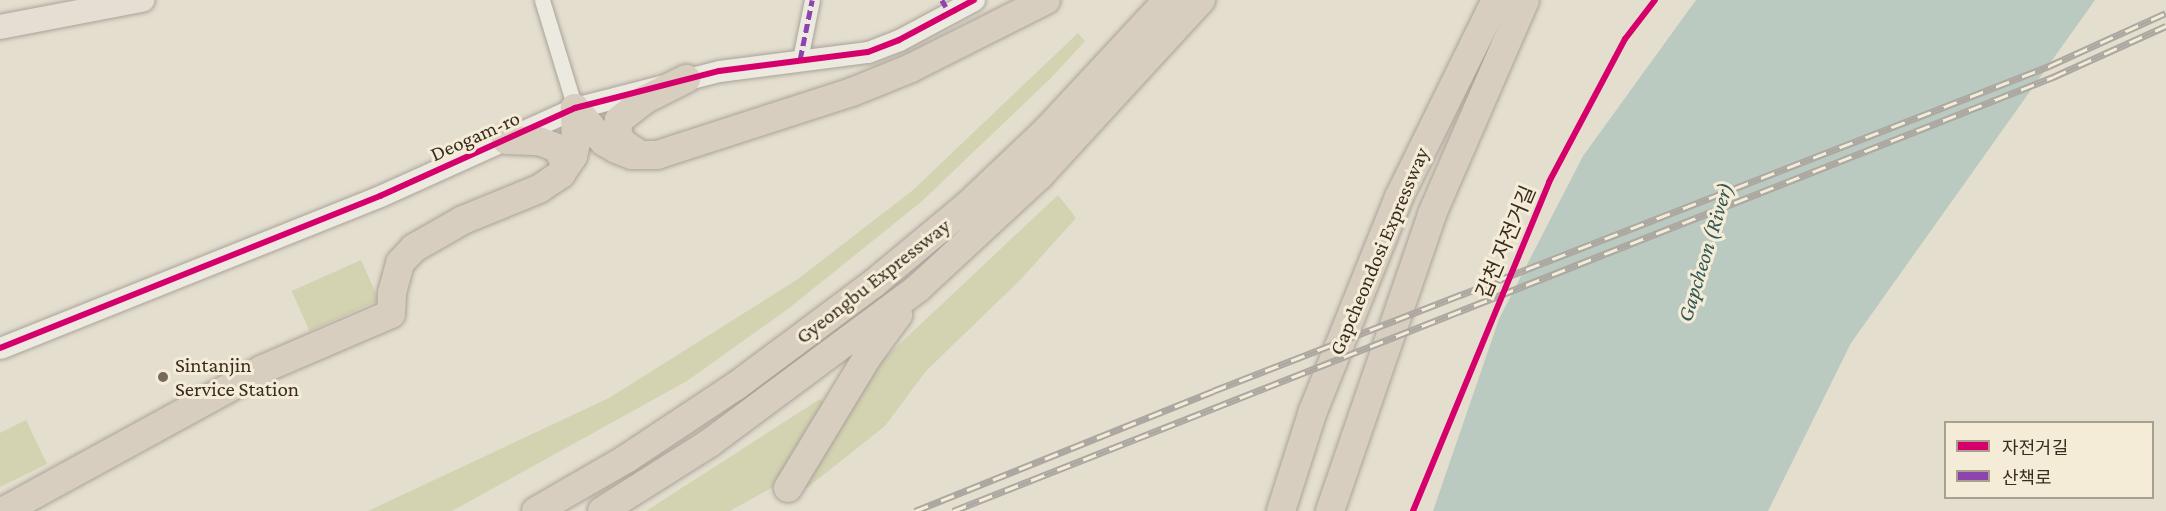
<!DOCTYPE html>
<meta charset="utf-8">
<style>
body{margin:0}
#map{position:relative;width:2166px;height:511px;overflow:hidden;background:#e4decf;font-family:"Crimson Pro","Noto Sans KR",serif}
div>[style]{position:absolute}
[style*='--x']{left:calc(var(--x)*1px);top:calc(var(--y)*1px);width:calc(var(--w)*1px);rotate:calc(var(--a)*1deg)}
.green>*{inset:0;background:#d3d3b2;transform-origin:0 0}
.water>*{inset:0;background:#bacac0}
.roads{filter:drop-shadow(0 0 2px #a9a398) drop-shadow(0 0 2px #a9a398)}
.street>*{height:15px;margin:-7.5px;padding:0 7.5px;transform-origin:7.5px;border-radius:7.5px;background:#ece9e0}
.secondary>*{height:21px;margin:-10.5px;padding:0 10.5px;transform-origin:10.5px;border-radius:10.5px;background:#ece9e0}
.primary>*{height:24px;margin:-12px;padding:0 12px;transform-origin:12px;border-radius:12px;background:#e4dfd2}
.highway>*{height:28px;margin:-14px;padding:0 14px;transform-origin:14px;border-radius:14px;background:#d7cec0}
.rail>*{height:7px;margin-top:-3.5px;transform-origin:0;background:repeating-linear-gradient(90deg,#f4ecd7 0 14px,#aca8a1 0 28px);box-sizing:border-box;border-block:2px solid #aca8a1}
.quiet>*{height:4.5px;margin-top:-2.25px;transform-origin:0;background:repeating-linear-gradient(90deg,#8e44ad 0 9px,transparent 0 13.5px)}
.cycleway>*{height:6px;margin:-3px;padding:0 3px;transform-origin:3px;border-radius:3px;background:#d6006c}
.dots>*{width:16px;height:16px;translate:-50% -50%;box-sizing:border-box;border:3px solid #f4ecd7;border-radius:50%}
span{translate:-50% -50%;white-space:nowrap;text-align:center;line-height:1.15;-webkit-text-stroke:6px #f4ecd7;paint-order:stroke}
.street-label{font-size:21px;color:#382c20}
.poi-label{font-size:21px;color:#382c20}
.left{translate:0 -50%;text-align:left}
.water-label{font-size:22px;color:#305755;font-style:italic}
.legend{position:absolute;left:1944px;top:421px;width:210px;height:78px;box-sizing:border-box;background:#f4ecd7;border:2px solid #a99f8e;margin:0;padding:8px 10px;list-style:none;font-size:18px;color:#382c20}
.legend li{display:flex;align-items:center;gap:12px;height:30px}
.legend b{width:30px;border:2px solid #a99f8e}
</style>
<div id="map">
<div class="green">
<div style="clip-path:polygon(1078px 33px,1085px 41px,1052px 77px,921px 202px,788px 309px,687px 381px,452px 511px,368px 511px,609px 398px,798px 279px,913px 190px)"></div>
<div style="clip-path:polygon(1058px 195px,1076px 218px,1022px 278px,926px 371px,885px 426px,807px 488px,800px 481px,873px 369px)"></div>
<div style="left:361px;top:260px;width:44px;height:76px;rotate:66deg"></div>
<div style="clip-path:polygon(820px 399px,827px 405px,784px 481px,730px 511px,646px 511px)"></div>
<div style="clip-path:polygon(26px 420px,47px 464px,0 487px,0 433px)"></div>
</div>
<div class="water">
<div style="clip-path:polygon(1696px 0,2095px 0,1851px 343px,1768px 511px,1433px 511px,1499px 319px,1583px 156px)"></div>
</div>
<div class="roads">
<div class="street">
<div style="--x:542;--y:0;--w:113;--a:73"></div>
<div style="--x:800;--y:59;--w:60;--a:-78.5"></div>
</div>
<div class="secondary">
<div style="--x:0;--y:348;--w:409;--a:-21.8"></div>
<div style="--x:380;--y:196;--w:214;--a:-24.3"></div>
<div style="--x:575;--y:108;--w:149;--a:-14.4"></div>
<div style="--x:719;--y:71;--w:150;--a:-7.3"></div>
<div style="--x:868;--y:52;--w:33;--a:-21"></div>
<div style="--x:899;--y:40;--w:85;--a:-28.1"></div>
</div>
<div class="primary">
<div style="--x:0;--y:27;--w:145;--a:-10.8"></div>
</div>
<div class="highway">
<div style="--x:575;--y:108;--w:45;--a:49.5"></div>
<div style="--x:604;--y:142;--w:14;--a:30"></div>
<div style="--x:616;--y:149;--w:17;--a:21"></div>
<div style="--x:632;--y:155;--w:25;--a:0"></div>
<div style="--x:657;--y:155;--w:205;--a:-17.9"></div>
<div style="--x:852;--y:92;--w:64;--a:-22.1"></div>
<div style="--x:911;--y:68;--w:151;--a:-26.7"></div>
<div style="--x:506;--y:140;--w:33;--a:2"></div>
<div style="--x:539;--y:141;--w:19;--a:21"></div>
<div style="--x:557;--y:148;--w:17;--a:62"></div>
<div style="--x:565;--y:163;--w:12;--a:110"></div>
<div style="--x:639;--y:154;--w:20;--a:-147"></div>
<div style="--x:622;--y:143;--w:13;--a:-113"></div>
<div style="--x:617;--y:131;--w:11;--a:-80"></div>
<div style="--x:619;--y:120;--w:34;--a:-38"></div>
<div style="--x:646;--y:99;--w:45;--a:-26.6"></div>
<div style="--x:788;--y:488;--w:154;--a:-58.8"></div>
<div style="--x:868;--y:356;--w:51;--a:-53.8"></div>
<div style="--x:4;--y:511;--w:295;--a:-28.7"></div>
<div style="--x:263;--y:369;--w:139;--a:-23.3"></div>
<div style="--x:391;--y:314;--w:21;--a:-87"></div>
<div style="--x:392;--y:293;--w:31;--a:-75"></div>
<div style="--x:400;--y:263;--w:21;--a:-47"></div>
<div style="--x:414;--y:248;--w:56;--a:-29.7"></div>
<div style="--x:463;--y:220;--w:82;--a:-22.2"></div>
<div style="--x:539;--y:189;--w:27;--a:-34"></div>
<div style="--x:561;--y:174;--w:22;--a:-56"></div>
<div style="--x:573;--y:156;--w:13;--a:-77"></div>
<div style="--x:576;--y:143;--w:35;--a:-92"></div>
<div style="--x:536;--y:511;--w:104;--a:-30"></div>
<div style="--x:626;--y:459;--w:132;--a:-33.6"></div>
<div style="--x:736;--y:386;--w:171;--a:-36.7"></div>
<div style="--x:873;--y:284;--w:122;--a:-39.7"></div>
<div style="--x:967;--y:206;--w:110;--a:-43.5"></div>
<div style="--x:1047;--y:130;--w:178;--a:-47.1"></div>
<div style="--x:602;--y:511;--w:129;--a:-32.3"></div>
<div style="--x:711;--y:442;--w:258;--a:-36.6"></div>
<div style="--x:918;--y:288;--w:166;--a:-42.8"></div>
<div style="--x:1040;--y:175;--w:238;--a:-47.4"></div>
<div style="--x:1281;--y:511;--w:105;--a:-72.3"></div>
<div style="--x:1313;--y:411;--w:231;--a:-68.1"></div>
<div style="--x:1399;--y:197;--w:220;--a:-63.8"></div>
<div style="--x:1330;--y:511;--w:314;--a:-71"></div>
<div style="--x:1432;--y:214;--w:233;--a:-66.5"></div>
</div>
</div>
<div class="rail">
<div style="--x:915;--y:511;--w:321;--a:-21.9"></div>
<div style="--x:1213;--y:391;--w:897;--a:-21.24"></div>
<div style="--x:2049;--y:66;--w:128;--a:-24.4"></div>
<div style="--x:953;--y:511;--w:1183;--a:-21.53"></div>
<div style="--x:2053;--y:77;--w:124;--a:-24.3"></div>
</div>
<div class="quiet">
<div style="--x:942;--y:0;--w:8;--a:60"></div>
<div style="--x:800;--y:59;--w:60;--a:-78.5"></div>
</div>
<div class="cycleway">
<div style="--x:0;--y:348;--w:409;--a:-21.8"></div>
<div style="--x:380;--y:196;--w:214;--a:-24.3"></div>
<div style="--x:575;--y:108;--w:149;--a:-14.4"></div>
<div style="--x:719;--y:71;--w:150;--a:-7.3"></div>
<div style="--x:868;--y:52;--w:33;--a:-21"></div>
<div style="--x:899;--y:40;--w:85;--a:-28.1"></div>
<div style="--x:1413;--y:511;--w:356;--a:-67.5"></div>
<div style="--x:1549;--y:182;--w:162;--a:-62"></div>
<div style="--x:1625;--y:39;--w:49;--a:-52.4"></div>
</div>
<div class="dots">
<div style="left:163px;top:377px;background:#746a5d"></div>
</div>
<div class="street-label">
<span style="left:475px;top:136px;rotate:-24deg">Deogam-ro</span>
<span style="left:1506px;top:242px;rotate:-67deg">갑천 자전거길</span>
<span style="left:1379px;top:251px;rotate:-67deg">Gapcheondosi Expressway</span>
<span style="left:873px;top:281px;rotate:-38deg">Gyeongbu Expressway</span>
</div>
<div class="poi-label">
<span class="left" style="left:175px;top:377px">Sintanjin<br>Service Station</span>
</div>
<div class="water-label">
<span style="left:1705px;top:252px;rotate:-73deg">Gapcheon (River)</span>
</div>
<ul class="legend">
<li><b style="height:8px;background:#d6006c"></b>자전거길</li>
<li><b style="height:8px;background:#8e44ad"></b>산책로</li>
</ul>
</div>
